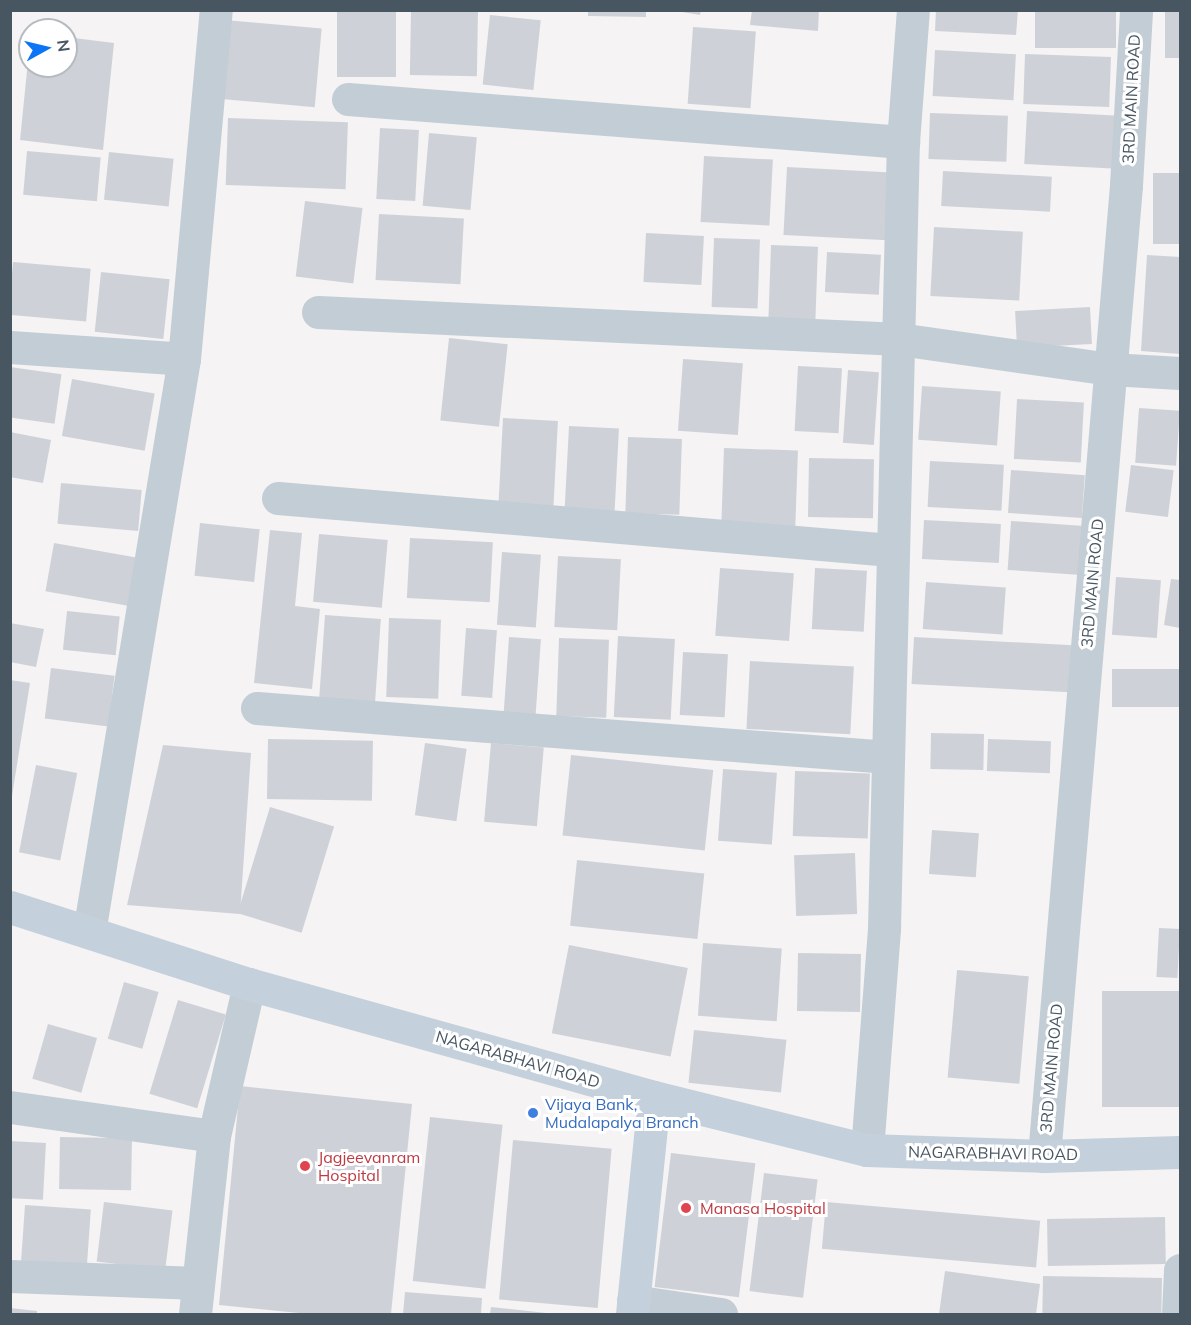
<!DOCTYPE html>
<style>
body{margin:0}
#map{position:relative;width:1191px;height:1325px;overflow:hidden;background:#f5f3f3;font-family:Mulish,sans-serif}
div>[style]{position:absolute}
[style*='--x']{left:calc(var(--x)*1px);top:calc(var(--y)*1px);width:calc(var(--w)*1px);rotate:calc(var(--a)*1deg)}
.building>*{inset:0;background:#ced2d8;transform-origin:0 0}
.street>*{height:33px;margin:-16.5px;padding:0 16.5px;transform-origin:16.5px;border-radius:16.5px;background:#c3cdd5}
.secondary>*{height:33px;margin:-16.5px;padding:0 16.5px;transform-origin:16.5px;border-radius:16.5px;background:#c4d0dc}
.dots>*{width:16px;height:16px;translate:-50% -50%;box-sizing:border-box;border:3px solid #fff;border-radius:50%}
span{translate:-50% -50%;white-space:nowrap;text-align:center;line-height:1.15;-webkit-text-stroke:6px #fff;paint-order:stroke}
.street-label{font-size:16px;color:#485662}
.shop-label{font-size:16px;color:#366cbe}
.left{translate:0 -50%;text-align:left}
.health-label{font-size:16px;color:#be3a42}
.frame{position:absolute;inset:0;border:12px solid #485662;pointer-events:none}
.north{position:absolute;left:18px;top:18px;width:60px;height:60px;box-sizing:border-box;background:#fff;border:2px solid #b6bbc0;border-radius:50%;rotate:82deg;font-size:16px;font-weight:700;line-height:24px;text-align:center;color:#485662}
.north::after{content:'';display:block;margin:auto;width:21px;height:27px;background:#0c75f5;clip-path:polygon(50% 0,100% 100%,50% 72%,0 100%)}
</style>
<div id="map">
<div class="building">
<div style="left:337px;top:10px;width:59px;height:67px"></div>
<div style="left:411px;top:10px;width:67px;height:65px;rotate:1deg"></div>
<div style="clip-path:polygon(588px 10px,646px 10px,646px 17px,588px 16px)"></div>
<div style="clip-path:polygon(670px 10px,701px 10px,700px 15px)"></div>
<div style="clip-path:polygon(752px 10px,819px 10px,818px 31px,750px 25px)"></div>
<div style="clip-path:polygon(936px 10px,1018px 10px,1016px 35px,935px 31px)"></div>
<div style="left:1035px;top:10px;width:81px;height:38px"></div>
<div style="left:1165px;top:10px;width:15px;height:48px"></div>
<div style="left:490px;top:15px;width:51px;height:70px;rotate:6deg"></div>
<div style="left:225px;top:20px;width:97px;height:79px;rotate:5deg"></div>
<div style="left:693px;top:27px;width:63px;height:77px;rotate:4deg"></div>
<div style="clip-path:polygon(66px 37px,114px 43px,103px 150px,20px 140px,28px 61px,30px 66px,66px 66px)"></div>
<div style="left:935px;top:50px;width:81px;height:46px;rotate:3deg"></div>
<div style="left:1025px;top:54px;width:86px;height:50px;rotate:2deg"></div>
<div style="left:1027px;top:111px;width:88px;height:53px;rotate:3deg"></div>
<div style="left:930px;top:113px;width:78px;height:46px;rotate:2deg"></div>
<div style="left:228px;top:118px;width:120px;height:67px;rotate:2deg"></div>
<div style="left:380px;top:128px;width:39px;height:71px;rotate:3deg"></div>
<div style="left:429px;top:133px;width:48px;height:73px;rotate:5deg"></div>
<div style="left:27px;top:151px;width:74px;height:44px;rotate:5deg"></div>
<div style="left:109px;top:152px;width:65px;height:48px;rotate:6deg"></div>
<div style="left:704px;top:156px;width:69px;height:66px;rotate:3deg"></div>
<div style="left:787px;top:167px;width:104px;height:68px;rotate:3deg"></div>
<div style="left:943px;top:171px;width:109px;height:35px;rotate:3deg"></div>
<div style="left:1153px;top:173px;width:27px;height:71px"></div>
<div style="left:305px;top:201px;width:58px;height:76px;rotate:7deg"></div>
<div style="left:379px;top:214px;width:85px;height:66px;rotate:3deg"></div>
<div style="left:934px;top:227px;width:89px;height:69px;rotate:3deg"></div>
<div style="left:646px;top:233px;width:58px;height:49px;rotate:3deg"></div>
<div style="left:714px;top:238px;width:46px;height:69px;rotate:2deg"></div>
<div style="left:771px;top:245px;width:47px;height:83px;rotate:2deg"></div>
<div style="left:827px;top:252px;width:54px;height:40px;rotate:3deg"></div>
<div style="clip-path:polygon(1147px 255px,1180px 257px,1180px 354px,1141px 351px)"></div>
<div style="left:13px;top:262px;width:78px;height:53px;rotate:5deg"></div>
<div style="left:101px;top:272px;width:69px;height:60px;rotate:6deg"></div>
<div style="left:1090px;top:307px;width:37px;height:75px;rotate:87deg"></div>
<div style="left:449px;top:338px;width:59px;height:83px;rotate:6deg"></div>
<div style="left:683px;top:359px;width:60px;height:72px;rotate:4deg"></div>
<div style="left:798px;top:366px;width:44px;height:65px;rotate:3deg"></div>
<div style="left:10px;top:367px;width:52px;height:50px;rotate:8deg"></div>
<div style="left:848px;top:370px;width:31px;height:73px;rotate:4deg"></div>
<div style="left:72px;top:379px;width:84px;height:58px;rotate:10deg"></div>
<div style="left:922px;top:386px;width:79px;height:54px;rotate:4deg"></div>
<div style="left:1017px;top:399px;width:67px;height:60px;rotate:3deg"></div>
<div style="left:1139px;top:408px;width:41px;height:55px;rotate:4deg"></div>
<div style="left:503px;top:418px;width:55px;height:91px;rotate:3deg"></div>
<div style="left:569px;top:426px;width:50px;height:88px;rotate:3deg"></div>
<div style="clip-path:polygon(10px 432px,51px 440px,43px 483px,10px 477px)"></div>
<div style="left:628px;top:437px;width:54px;height:76px;rotate:2deg"></div>
<div style="left:724px;top:448px;width:74px;height:78px;rotate:2deg"></div>
<div style="left:809px;top:458px;width:65px;height:59px;rotate:1deg"></div>
<div style="left:930px;top:461px;width:74px;height:46px;rotate:3deg"></div>
<div style="left:1131px;top:465px;width:43px;height:47px;rotate:7deg"></div>
<div style="left:1011px;top:470px;width:74px;height:43px;rotate:4deg"></div>
<div style="left:61px;top:483px;width:81px;height:41px;rotate:5deg"></div>
<div style="left:924px;top:520px;width:77px;height:39px;rotate:3deg"></div>
<div style="left:1011px;top:521px;width:77px;height:49px;rotate:4deg"></div>
<div style="left:200px;top:523px;width:60px;height:53px;rotate:6deg"></div>
<div style="clip-path:polygon(270px 530px,302px 533px,295px 606px,320px 609px,312px 689px,254px 683px)"></div>
<div style="left:319px;top:534px;width:69px;height:68px;rotate:5deg"></div>
<div style="left:410px;top:538px;width:83px;height:60px;rotate:3deg"></div>
<div style="left:54px;top:543px;width:85px;height:49px;rotate:10deg"></div>
<div style="left:502px;top:552px;width:39px;height:73px;rotate:4deg"></div>
<div style="left:558px;top:556px;width:63px;height:71px;rotate:3deg"></div>
<div style="left:720px;top:568px;width:74px;height:68px;rotate:4deg"></div>
<div style="left:815px;top:568px;width:52px;height:61px;rotate:3deg"></div>
<div style="left:1116px;top:577px;width:45px;height:58px;rotate:4deg"></div>
<div style="clip-path:polygon(1171px 579px,1180px 580px,1180px 628px,1164px 625px)"></div>
<div style="left:926px;top:582px;width:80px;height:47px;rotate:4deg"></div>
<div style="left:67px;top:611px;width:53px;height:39px;rotate:6deg"></div>
<div style="left:325px;top:615px;width:56px;height:83px;rotate:4deg"></div>
<div style="left:389px;top:618px;width:52px;height:79px;rotate:2deg"></div>
<div style="clip-path:polygon(10px 623px,44px 629px,36px 667px,10px 662px)"></div>
<div style="left:466px;top:628px;width:31px;height:68px;rotate:4deg"></div>
<div style="left:618px;top:636px;width:57px;height:81px;rotate:3deg"></div>
<div style="left:509px;top:637px;width:32px;height:80px;rotate:4deg"></div>
<div style="left:914px;top:637px;width:169px;height:47px;rotate:3deg"></div>
<div style="left:559px;top:638px;width:50px;height:78px;rotate:2deg"></div>
<div style="left:683px;top:652px;width:45px;height:63px;rotate:3deg"></div>
<div style="left:750px;top:661px;width:104px;height:68px;rotate:3deg"></div>
<div style="left:51px;top:668px;width:64px;height:51px;rotate:7deg"></div>
<div style="left:1180px;top:669px;width:38px;height:68px;rotate:90deg"></div>
<div style="clip-path:polygon(10px 680px,30px 683px,12px 796px,10px 796px)"></div>
<div style="left:931px;top:733px;width:53px;height:36px;rotate:1deg"></div>
<div style="left:268px;top:739px;width:105px;height:60px;rotate:1deg"></div>
<div style="left:988px;top:739px;width:63px;height:32px;rotate:2deg"></div>
<div style="left:425px;top:743px;width:42px;height:73px;rotate:8deg"></div>
<div style="left:491px;top:743px;width:53px;height:79px;rotate:5deg"></div>
<div style="clip-path:polygon(163px 745px,251px 753px,240px 914px,127px 905px)"></div>
<div style="left:571px;top:755px;width:143px;height:81px;rotate:6deg"></div>
<div style="left:36px;top:765px;width:42px;height:89px;rotate:11deg"></div>
<div style="left:723px;top:769px;width:54px;height:72px;rotate:4deg"></div>
<div style="left:795px;top:771px;width:75px;height:65px;rotate:2deg"></div>
<div style="left:270px;top:807px;width:67px;height:111px;rotate:17deg"></div>
<div style="left:932px;top:830px;width:47px;height:44px;rotate:4deg"></div>
<div style="left:855px;top:853px;width:61px;height:61px;rotate:88deg"></div>
<div style="left:577px;top:860px;width:128px;height:66px;rotate:6deg"></div>
<div style="left:1159px;top:928px;width:21px;height:49px;rotate:3deg"></div>
<div style="left:703px;top:943px;width:79px;height:73px;rotate:4deg"></div>
<div style="left:569px;top:945px;width:121px;height:90px;rotate:11deg"></div>
<div style="left:798px;top:953px;width:63px;height:58px;rotate:1deg"></div>
<div style="left:957px;top:970px;width:72px;height:108px;rotate:5deg"></div>
<div style="left:124px;top:982px;width:36px;height:59px;rotate:16deg"></div>
<div style="left:1180px;top:991px;width:116px;height:78px;rotate:90deg"></div>
<div style="left:178px;top:1000px;width:50px;height:98px;rotate:17deg"></div>
<div style="left:48px;top:1024px;width:51px;height:57px;rotate:16deg"></div>
<div style="left:694px;top:1030px;width:93px;height:53px;rotate:6deg"></div>
<div style="clip-path:polygon(240px 1086px,412px 1104px,391px 1314px,309px 1314px,219px 1305px)"></div>
<div style="left:430px;top:1117px;width:73px;height:165px;rotate:6deg"></div>
<div style="left:60px;top:1137px;width:72px;height:52px;rotate:1deg"></div>
<div style="left:513px;top:1140px;width:99px;height:160px;rotate:5deg"></div>
<div style="left:10px;top:1141px;width:36px;height:57px;rotate:3deg"></div>
<div style="left:671px;top:1153px;width:85px;height:135px;rotate:7deg"></div>
<div style="left:764px;top:1173px;width:54px;height:119px;rotate:7deg"></div>
<div style="left:104px;top:1202px;width:69px;height:60px;rotate:7deg"></div>
<div style="left:826px;top:1202px;width:215px;height:47px;rotate:5deg"></div>
<div style="left:25px;top:1205px;width:66px;height:56px;rotate:4deg"></div>
<div style="left:1165px;top:1217px;width:47px;height:118px;rotate:89deg"></div>
<div style="clip-path:polygon(945px 1271px,1040px 1284px,1036px 1314px,939px 1314px)"></div>
<div style="left:1043px;top:1276px;width:119px;height:38px;rotate:1deg"></div>
<div style="clip-path:polygon(405px 1292px,482px 1298px,481px 1314px,403px 1314px)"></div>
<div style="clip-path:polygon(491px 1307px,546px 1313px,546px 1314px,490px 1314px)"></div>
<div style="clip-path:polygon(10px 1308px,37px 1311px,37px 1314px,10px 1314px)"></div>
</div>
<div class="street">
<div style="--x:348;--y:99;--w:557;--a:4.43"></div>
<div style="--x:318;--y:312;--w:582;--a:2.66"></div>
<div style="--x:899;--y:339;--w:213;--a:8.1"></div>
<div style="--x:1110;--y:369;--w:70;--a:3.3"></div>
<div style="--x:10;--y:347;--w:174;--a:3.9"></div>
<div style="--x:278;--y:498;--w:615;--a:4.85"></div>
<div style="--x:257;--y:708;--w:633;--a:4.44"></div>
<div style="--x:89;--y:932;--w:581;--a:-80.59"></div>
<div style="--x:184;--y:359;--w:350;--a:-84.8"></div>
<div style="--x:10;--y:1107;--w:206;--a:8.1"></div>
<div style="--x:214;--y:1136;--w:156;--a:-77"></div>
<div style="--x:867;--y:1150;--w:223;--a:-85.6"></div>
<div style="--x:884;--y:928;--w:786;--a:-88.62"></div>
<div style="--x:903;--y:142;--w:132;--a:-85.7"></div>
<div style="--x:1044;--y:1156;--w:974;--a:-85.17"></div>
<div style="--x:1126;--y:185;--w:175;--a:-86.7"></div>
<div style="--x:10;--y:1276;--w:188;--a:2.1"></div>
<div style="--x:633;--y:1301;--w:89;--a:8.4"></div>
<div style="--x:195;--y:1314;--w:179;--a:-83.9"></div>
<div style="--x:1178;--y:1314;--w:44;--a:-87.4"></div>
</div>
<div class="secondary">
<div style="--x:10;--y:907;--w:251;--a:17.9"></div>
<div style="--x:249;--y:984;--w:420;--a:15.6"></div>
<div style="--x:654;--y:1097;--w:219;--a:14"></div>
<div style="--x:867;--y:1150;--w:177;--a:1.9"></div>
<div style="--x:1044;--y:1156;--w:136;--a:-1.7"></div>
<div style="--x:632;--y:1314;--w:218;--a:-84.2"></div>
</div>
<div class="dots">
<div style="left:533px;top:1113px;background:#3f7fe0"></div>
<div style="left:305px;top:1166px;background:#e0444e"></div>
<div style="left:686px;top:1208px;background:#e0444e"></div>
</div>
<div class="street-label">
<span style="left:1131px;top:99px;rotate:-87deg">3RD MAIN ROAD</span>
<span style="left:1092px;top:583px;rotate:-85deg">3RD MAIN ROAD</span>
<span style="left:518px;top:1059px;rotate:16deg">NAGARABHAVI ROAD</span>
<span style="left:1051px;top:1068px;rotate:-85deg">3RD MAIN ROAD</span>
<span style="left:993px;top:1153px;rotate:1deg">NAGARABHAVI ROAD</span>
</div>
<div class="shop-label">
<span class="left" style="left:545px;top:1113px">Vijaya Bank,<br>Mudalapalya Branch</span>
</div>
<div class="health-label">
<span class="left" style="left:318px;top:1166px">Jagjeevanram<br>Hospital</span>
<span class="left" style="left:700px;top:1208px">Manasa Hospital</span>
</div>
<div class="frame"></div>
<div class="north">N</div>
</div>
